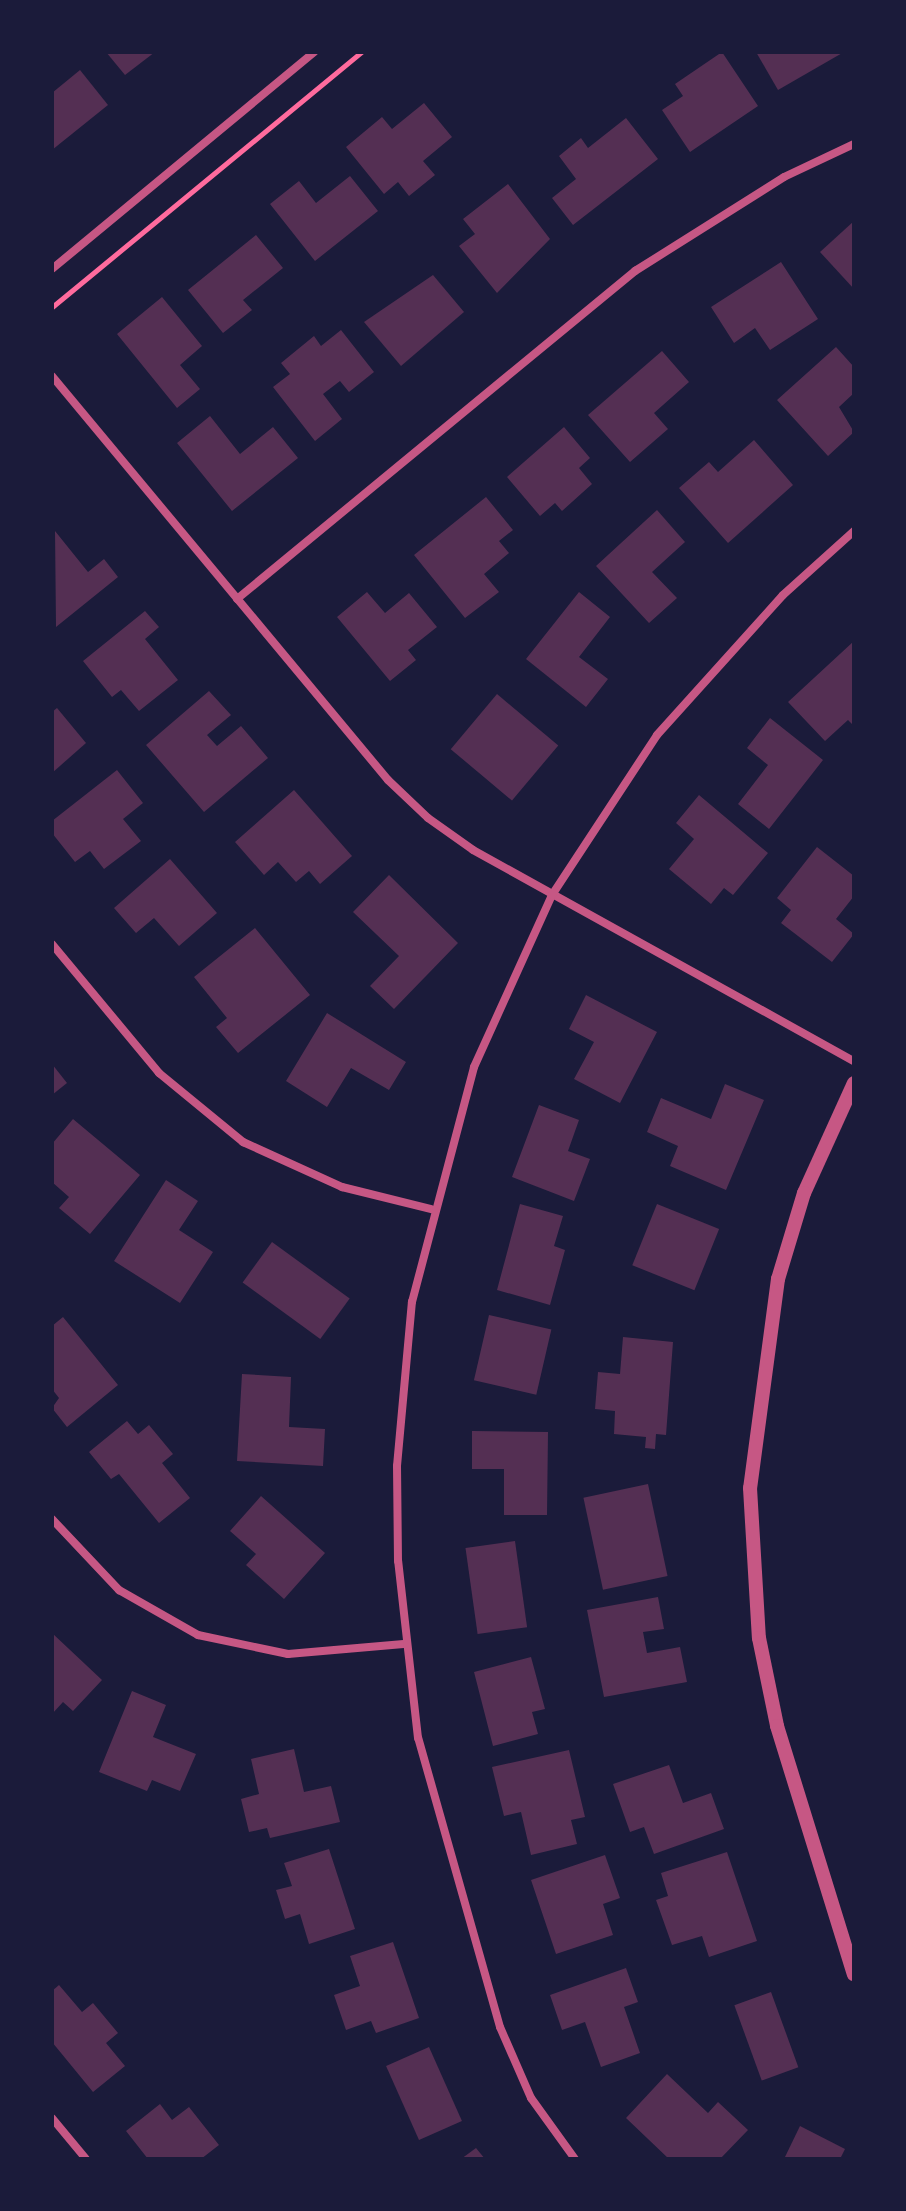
<!DOCTYPE html>
<style>
body{margin:0}
#map{position:relative;width:906px;height:2211px;overflow:hidden;background:#1b1b3a;font-family:"IBM Plex Sans",sans-serif}
div>[style]{position:absolute}
[style*='--x']{left:calc(var(--x)*1px);top:calc(var(--y)*1px);width:calc(var(--w)*1px);rotate:calc(var(--a)*1deg)}
.building>*{inset:0;background:#542f53;transform-origin:0 0}
.path>*{height:5px;margin:-2.5px;padding:0 2.5px;transform-origin:2.5px;border-radius:2.5px;background:#ff6b9d}
.minor>*{height:8px;margin:-4px;padding:0 4px;transform-origin:4px;border-radius:4px;background:#c65784}
.tertiary>*{height:14px;margin:-7px;padding:0 7px;transform-origin:7px;border-radius:7px;background:#c65784}
span{translate:-50% -50%;white-space:nowrap;text-align:center;line-height:1.15;-webkit-text-stroke:6px #1b1b3a;paint-order:stroke}
.frame{position:absolute;inset:0;border:54px solid #1b1b3a;pointer-events:none}
</style>
<div id="map">
<div class="building">
<div style="clip-path:polygon(106px 52px,155px 52px,125px 75px)"></div>
<div style="clip-path:polygon(722px 52px,758px 106px,690px 152px,662px 110px,683px 96px,675px 84px)"></div>
<div style="clip-path:polygon(756px 52px,844px 52px,778px 90px)"></div>
<div style="clip-path:polygon(80px 70px,108px 105px,52px 150px,52px 93px)"></div>
<div style="clip-path:polygon(424px 103px,452px 137px,423px 161px,435px 175px,409px 196px,398px 182px,384px 194px,346px 147px,382px 117px,392px 129px)"></div>
<div style="clip-path:polygon(626px 118px,658px 159px,573px 225px,552px 198px,576px 179px,559px 156px,581px 138px,588px 148px)"></div>
<div style="clip-path:polygon(350px 176px,378px 211px,315px 261px,270px 204px,299px 181px,316px 203px)"></div>
<div style="clip-path:polygon(508px 184px,550px 239px,497px 293px,459px 246px,475px 234px,463px 219px)"></div>
<div style="clip-path:polygon(854px 221px,854px 289px,820px 252px)"></div>
<div style="clip-path:polygon(256px 235px,283px 268px,243px 300px,252px 310px,223px 333px,188px 290px)"></div>
<div style="clip-path:polygon(781px 262px,818px 319px,770px 350px,755px 328px,734px 343px,711px 307px)"></div>
<div style="clip-path:polygon(433px 275px,464px 312px,401px 366px,364px 322px)"></div>
<div style="clip-path:polygon(162px 297px,202px 346px,180px 365px,200px 389px,177px 408px,117px 334px)"></div>
<div style="clip-path:polygon(341px 330px,374px 372px,349px 392px,340px 381px,323px 394px,342px 419px,315px 441px,273px 387px,290px 374px,281px 363px,314px 336px,321px 346px)"></div>
<div style="clip-path:polygon(836px 347px,854px 367px,854px 393px,839px 407px,854px 432px,828px 456px,777px 400px)"></div>
<div style="clip-path:polygon(662px 351px,689px 382px,654px 413px,668px 429px,630px 462px,588px 415px)"></div>
<div style="clip-path:polygon(210px 416px,240px 454px,273px 427px,298px 458px,232px 511px,177px 443px)"></div>
<div style="clip-path:polygon(564px 427px,590px 458px,579px 468px,592px 484px,562px 511px,555px 503px,540px 516px,507px 477px)"></div>
<div style="clip-path:polygon(754px 440px,793px 485px,728px 543px,679px 488px,709px 462px,718px 472px)"></div>
<div style="clip-path:polygon(486px 497px,513px 530px,499px 541px,509px 553px,484px 574px,499px 592px,465px 618px,414px 555px)"></div>
<div style="clip-path:polygon(657px 510px,685px 542px,652px 572px,677px 598px,649px 623px,596px 566px)"></div>
<div style="clip-path:polygon(55px 531px,88px 572px,104px 559px,118px 577px,56px 627px)"></div>
<div style="clip-path:polygon(367px 592px,385px 613px,409px 593px,437px 627px,408px 650px,416px 660px,390px 681px,337px 617px)"></div>
<div style="clip-path:polygon(579px 592px,610px 617px,579px 657px,608px 679px,586px 707px,526px 659px)"></div>
<div style="clip-path:polygon(145px 611px,159px 627px,145px 639px,178px 680px,139px 711px,121px 690px,112px 697px,83px 661px)"></div>
<div style="clip-path:polygon(854px 641px,854px 726px,848px 720px,825px 741px,788px 702px)"></div>
<div style="clip-path:polygon(209px 691px,231px 715px,207px 735px,217px 746px,241px 726px,268px 758px,204px 812px,146px 745px)"></div>
<div style="left:497px;top:694px;width:80px;height:72px;rotate:40deg"></div>
<div style="clip-path:polygon(57px 708px,86px 743px,52px 773px,52px 712px)"></div>
<div style="clip-path:polygon(770px 718px,823px 760px,769px 829px,738px 804px,768px 765px,747px 748px)"></div>
<div style="clip-path:polygon(117px 770px,143px 803px,123px 819px,141px 841px,104px 869px,90px 851px,75px 862px,52px 833px,52px 821px)"></div>
<div style="clip-path:polygon(294px 790px,352px 856px,320px 884px,309px 871px,296px 882px,278px 862px,264px 875px,235px 842px)"></div>
<div style="clip-path:polygon(699px 795px,768px 853px,733px 895px,724px 888px,711px 904px,669px 869px,694px 839px,676px 823px)"></div>
<div style="clip-path:polygon(817px 847px,854px 876px,854px 896px,836px 919px,854px 934px,832px 962px,781px 923px,791px 910px,777px 898px)"></div>
<div style="clip-path:polygon(170px 859px,217px 913px,179px 946px,154px 918px,136px 933px,114px 908px)"></div>
<div style="clip-path:polygon(389px 875px,458px 943px,394px 1009px,370px 986px,399px 956px,353px 912px)"></div>
<div style="clip-path:polygon(255px 928px,310px 995px,238px 1053px,216px 1027px,227px 1018px,194px 977px)"></div>
<div style="clip-path:polygon(586px 995px,657px 1032px,620px 1103px,574px 1079px,594px 1042px,569px 1029px)"></div>
<div style="clip-path:polygon(327px 1013px,406px 1062px,389px 1090px,351px 1068px,327px 1107px,286px 1081px)"></div>
<div style="clip-path:polygon(52px 1064px,67px 1083px,52px 1095px)"></div>
<div style="clip-path:polygon(725px 1084px,764px 1100px,726px 1190px,670px 1166px,678px 1146px,647px 1132px,661px 1098px,711px 1119px)"></div>
<div style="clip-path:polygon(539px 1105px,579px 1120px,568px 1151px,590px 1159px,574px 1201px,512px 1177px)"></div>
<div style="clip-path:polygon(73px 1119px,140px 1175px,90px 1234px,59px 1208px,69px 1197px,52px 1182px,52px 1144px)"></div>
<div style="clip-path:polygon(166px 1180px,198px 1201px,179px 1230px,213px 1252px,180px 1303px,114px 1261px)"></div>
<div style="clip-path:polygon(520px 1204px,563px 1216px,554px 1246px,565px 1250px,550px 1305px,497px 1290px)"></div>
<div style="left:657px;top:1204px;width:67px;height:66px;rotate:22deg"></div>
<div style="left:272px;top:1242px;width:96px;height:50px;rotate:36deg"></div>
<div style="left:489px;top:1315px;width:64px;height:67px;rotate:13deg"></div>
<div style="clip-path:polygon(63px 1317px,118px 1385px,67px 1427px,52px 1408px,59px 1398px,52px 1389px,52px 1326px)"></div>
<div style="clip-path:polygon(623px 1337px,673px 1342px,666px 1435px,656px 1434px,655px 1449px,645px 1448px,646px 1437px,614px 1434px,615px 1411px,595px 1409px,598px 1372px,620px 1374px)"></div>
<div style="clip-path:polygon(242px 1374px,291px 1377px,289px 1427px,325px 1429px,323px 1466px,237px 1461px)"></div>
<div style="clip-path:polygon(127px 1421px,138px 1434px,149px 1425px,173px 1454px,162px 1463px,190px 1498px,159px 1523px,119px 1474px,111px 1479px,89px 1452px)"></div>
<div style="clip-path:polygon(472px 1431px,548px 1432px,547px 1515px,504px 1515px,504px 1469px,472px 1469px)"></div>
<div style="left:648px;top:1484px;width:94px;height:66px;rotate:78deg"></div>
<div style="clip-path:polygon(261px 1496px,325px 1553px,284px 1599px,246px 1565px,256px 1554px,230px 1531px)"></div>
<div style="left:515px;top:1541px;width:87px;height:50px;rotate:82deg"></div>
<div style="clip-path:polygon(658px 1597px,664px 1629px,643px 1632px,647px 1653px,680px 1647px,687px 1682px,604px 1697px,587px 1610px)"></div>
<div style="clip-path:polygon(52px 1633px,102px 1680px,73px 1711px,63px 1702px,52px 1714px)"></div>
<div style="clip-path:polygon(531px 1657px,545px 1709px,532px 1712px,538px 1734px,493px 1746px,474px 1672px)"></div>
<div style="clip-path:polygon(132px 1691px,166px 1705px,153px 1737px,196px 1754px,180px 1791px,152px 1780px,147px 1791px,99px 1772px)"></div>
<div style="clip-path:polygon(294px 1749px,304px 1792px,331px 1786px,340px 1822px,270px 1838px,267px 1828px,249px 1832px,241px 1799px,259px 1794px,251px 1759px)"></div>
<div style="clip-path:polygon(569px 1750px,585px 1817px,571px 1820px,577px 1844px,531px 1855px,521px 1812px,504px 1816px,492px 1767px)"></div>
<div style="clip-path:polygon(669px 1765px,683px 1803px,711px 1793px,724px 1829px,654px 1854px,644px 1827px,630px 1832px,613px 1784px)"></div>
<div style="clip-path:polygon(329px 1849px,355px 1929px,309px 1944px,300px 1914px,285px 1919px,276px 1890px,292px 1886px,284px 1863px)"></div>
<div style="clip-path:polygon(727px 1852px,757px 1941px,709px 1957px,702px 1936px,672px 1945px,656px 1900px,668px 1896px,661px 1873px)"></div>
<div style="clip-path:polygon(605px 1855px,620px 1898px,603px 1904px,613px 1935px,556px 1954px,531px 1880px)"></div>
<div style="clip-path:polygon(393px 1942px,419px 2018px,376px 2033px,371px 2021px,346px 2030px,334px 1995px,360px 1986px,350px 1956px)"></div>
<div style="clip-path:polygon(626px 1968px,638px 2002px,624px 2007px,640px 2053px,601px 2067px,585px 2022px,562px 2030px,550px 1995px)"></div>
<div style="clip-path:polygon(59px 1985px,82px 2012px,93px 2003px,118px 2033px,106px 2043px,125px 2066px,93px 2092px,52px 2042px,52px 1991px)"></div>
<div style="left:771px;top:1992px;width:80px;height:39px;rotate:70deg"></div>
<div style="left:429px;top:2047px;width:81px;height:47px;rotate:66deg"></div>
<div style="clip-path:polygon(667px 2074px,708px 2113px,718px 2102px,748px 2130px,720px 2159px,669px 2159px,626px 2118px)"></div>
<div style="clip-path:polygon(160px 2104px,172px 2120px,189px 2107px,219px 2145px,201px 2159px,148px 2159px,126px 2131px)"></div>
<div style="clip-path:polygon(800px 2126px,845px 2149px,840px 2159px,784px 2159px)"></div>
<div style="clip-path:polygon(476px 2148px,485px 2159px,461px 2159px)"></div>
</div>
<div class="path">
<div style="--x:52;--y:307;--w:401;--a:-39.5"></div>
</div>
<div class="minor">
<div style="--x:52;--y:269;--w:340;--a:-39.6"></div>
<div style="--x:52;--y:376;--w:525;--a:50.25"></div>
<div style="--x:388;--y:780;--w:55;--a:43.5"></div>
<div style="--x:428;--y:818;--w:55;--a:35.4"></div>
<div style="--x:473;--y:850;--w:436;--a:29"></div>
<div style="--x:237;--y:599;--w:516;--a:-39.49"></div>
<div style="--x:635;--y:271;--w:176;--a:-32.2"></div>
<div style="--x:784;--y:177;--w:77;--a:-25.2"></div>
<div style="--x:52;--y:944;--w:168;--a:50.3"></div>
<div style="--x:159;--y:1073;--w:109;--a:39.4"></div>
<div style="--x:243;--y:1142;--w:109;--a:24.4"></div>
<div style="--x:342;--y:1187;--w:92;--a:13.9"></div>
<div style="--x:52;--y:1519;--w:98;--a:46.7"></div>
<div style="--x:119;--y:1590;--w:91;--a:29.7"></div>
<div style="--x:198;--y:1635;--w:92;--a:11.9"></div>
<div style="--x:288;--y:1654;--w:116;--a:-4.9"></div>
<div style="--x:52;--y:2118;--w:53;--a:50.3"></div>
<div style="--x:575;--y:2159;--w:75;--a:-125.8"></div>
<div style="--x:531;--y:2098;--w:77;--a:-113.6"></div>
<div style="--x:500;--y:2027;--w:300;--a:-105.8"></div>
<div style="--x:418;--y:1738;--w:178;--a:-96.4"></div>
<div style="--x:398;--y:1561;--w:95;--a:-90.6"></div>
<div style="--x:397;--y:1466;--w:165;--a:-84.8"></div>
<div style="--x:412;--y:1302;--w:243;--a:-75.2"></div>
<div style="--x:474;--y:1067;--w:189;--a:-65.6"></div>
<div style="--x:552;--y:895;--w:191;--a:-56.7"></div>
<div style="--x:657;--y:735;--w:188;--a:-48"></div>
<div style="--x:783;--y:595;--w:96;--a:-42"></div>
</div>
<div class="tertiary">
<div style="--x:854;--y:1083;--w:121;--a:114.4"></div>
<div style="--x:804;--y:1193;--w:90;--a:106.8"></div>
<div style="--x:778;--y:1279;--w:211;--a:97.6"></div>
<div style="--x:750;--y:1488;--w:150;--a:86.6"></div>
<div style="--x:759;--y:1638;--w:90;--a:78.4"></div>
<div style="--x:777;--y:1726;--w:260;--a:72.8"></div>
</div>
<div class="frame"></div>
</div>
